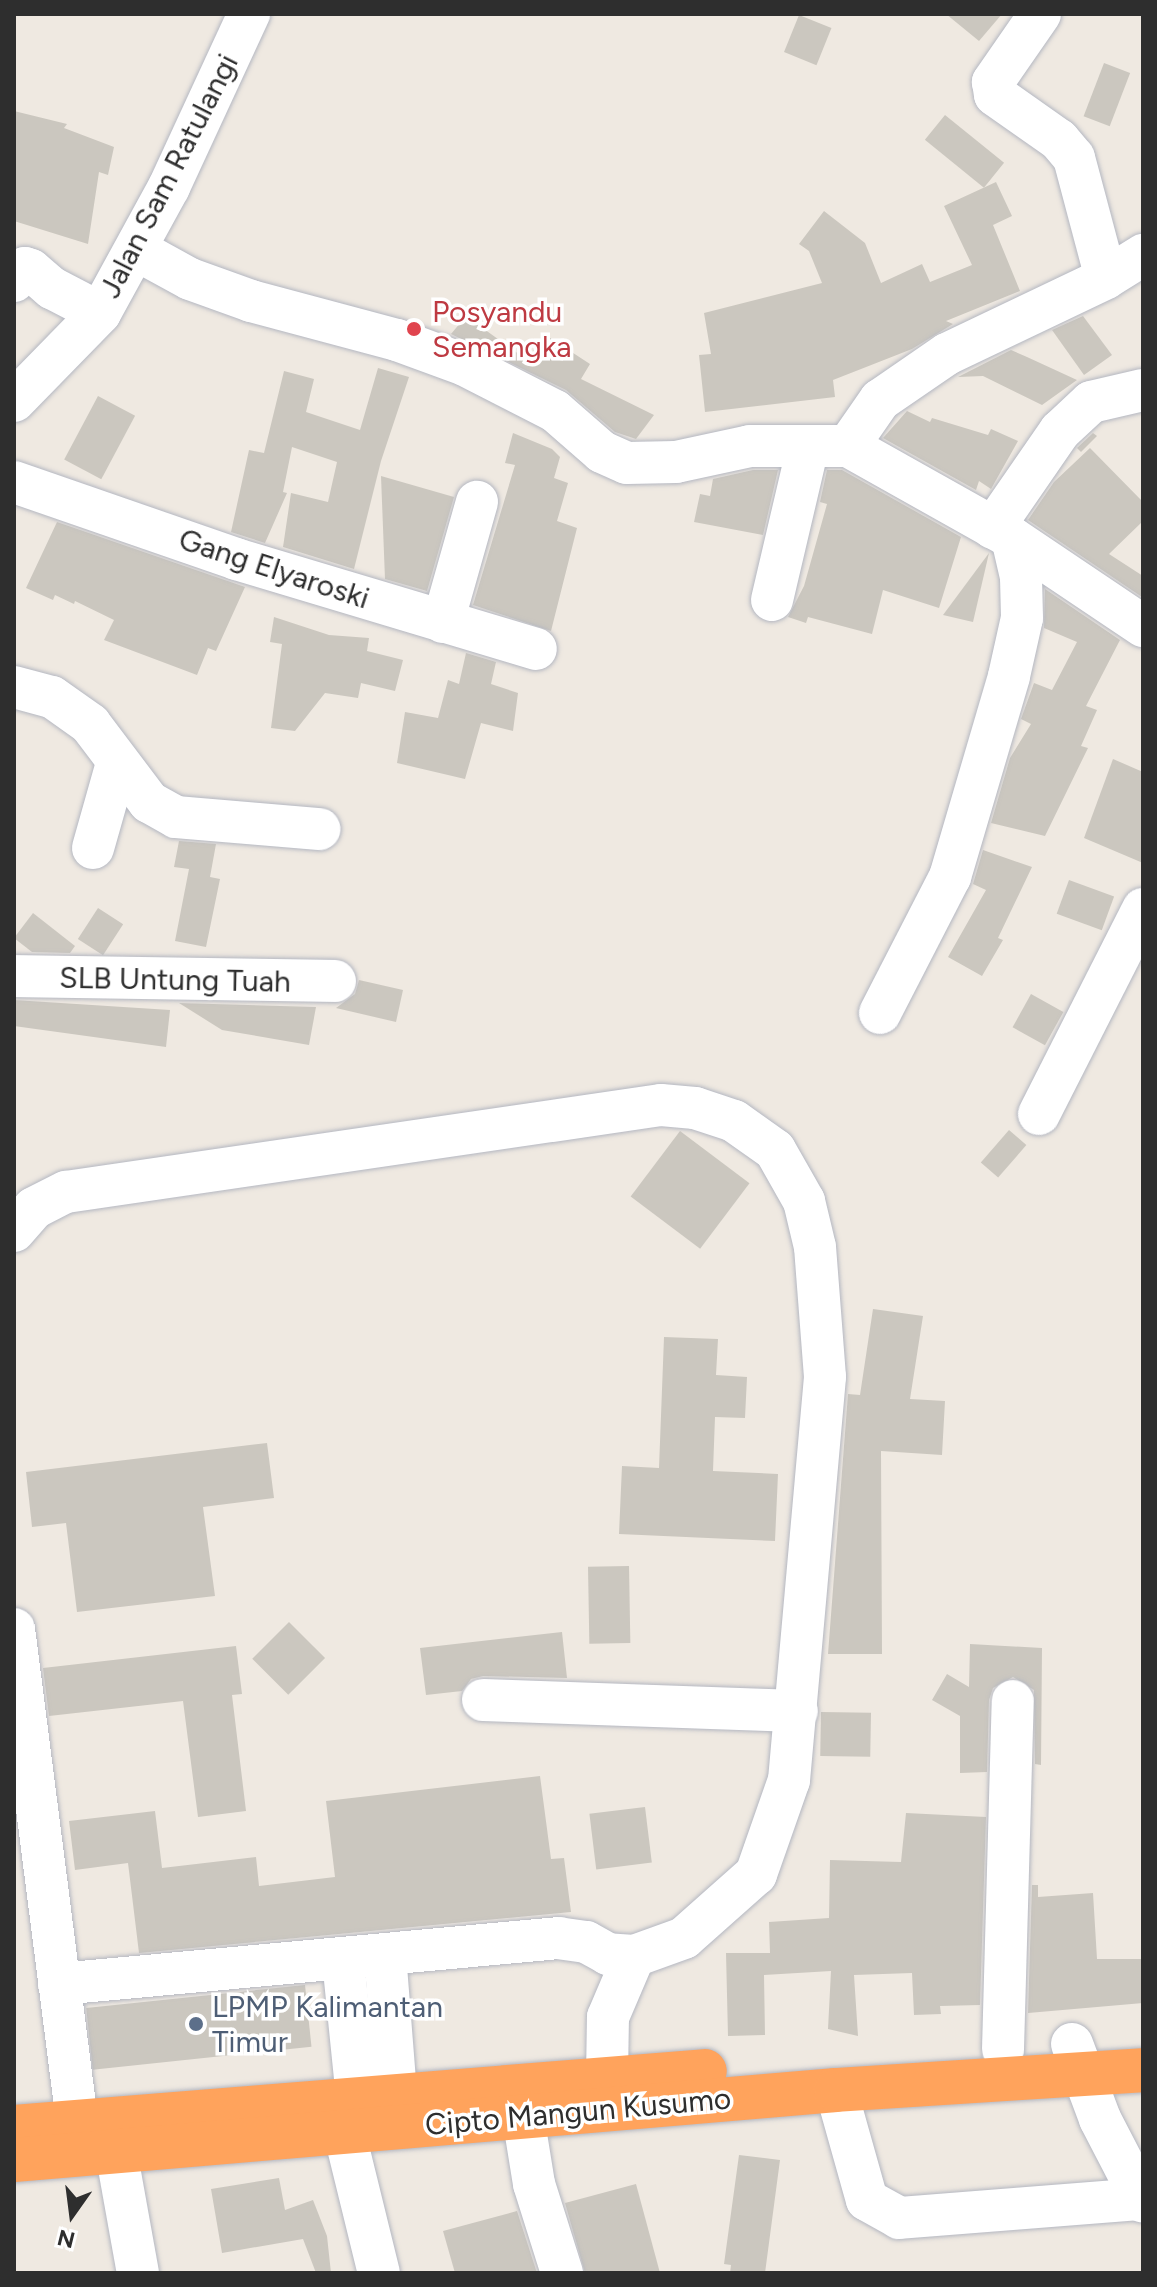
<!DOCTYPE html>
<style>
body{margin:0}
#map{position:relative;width:1157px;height:2287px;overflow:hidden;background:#efe9e1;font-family:Figtree,sans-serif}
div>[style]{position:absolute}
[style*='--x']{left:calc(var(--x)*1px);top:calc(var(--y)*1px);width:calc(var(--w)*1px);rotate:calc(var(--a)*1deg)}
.building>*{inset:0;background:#cbc7bf;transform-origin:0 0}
.roads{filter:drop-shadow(0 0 2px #b4b7c1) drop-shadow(0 0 2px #b4b7c1)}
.minor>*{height:42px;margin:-21px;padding:0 21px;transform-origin:21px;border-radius:21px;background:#fff}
.highway>*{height:44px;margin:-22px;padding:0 22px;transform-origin:22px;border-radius:22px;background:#ffa35c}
.dots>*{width:22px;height:22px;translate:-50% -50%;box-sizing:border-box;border:4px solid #fff;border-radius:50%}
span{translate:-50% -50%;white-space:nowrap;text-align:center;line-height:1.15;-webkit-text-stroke:7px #fff;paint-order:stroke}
.street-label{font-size:30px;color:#2e2e2e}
.health-label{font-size:30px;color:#be3a42}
.left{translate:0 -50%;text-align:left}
.service-label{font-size:30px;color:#4e5e75}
.frame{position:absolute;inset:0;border:16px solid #2e2e2e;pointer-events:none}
.north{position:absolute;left:32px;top:2175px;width:80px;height:80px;-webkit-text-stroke:6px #fff;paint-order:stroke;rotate:194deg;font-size:22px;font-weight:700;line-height:32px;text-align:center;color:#2e2e2e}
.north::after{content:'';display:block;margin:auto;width:28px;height:36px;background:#2e2e2e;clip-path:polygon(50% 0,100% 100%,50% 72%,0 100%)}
</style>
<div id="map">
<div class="building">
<div style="clip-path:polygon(946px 14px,1002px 14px,979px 41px)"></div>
<div style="left:799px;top:15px;width:35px;height:40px;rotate:22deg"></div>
<div style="left:1104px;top:63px;width:28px;height:57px;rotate:21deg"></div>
<div style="clip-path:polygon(14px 111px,67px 124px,64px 128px,114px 147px,108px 175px,99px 172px,88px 244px,14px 221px)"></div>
<div style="left:945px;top:115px;width:76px;height:32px;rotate:39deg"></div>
<div style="clip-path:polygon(996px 182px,1012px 216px,993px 225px,1020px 291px,946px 321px,953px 324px,912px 349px,833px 380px,835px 397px,705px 412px,699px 355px,711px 354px,704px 313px,822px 283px,809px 251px,799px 244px,824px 211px,865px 243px,881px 283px,922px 264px,930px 282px,972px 265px,944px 206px)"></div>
<div style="clip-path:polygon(466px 316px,527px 360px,544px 334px,590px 364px,581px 379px,654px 415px,636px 439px,615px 432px,566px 390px,451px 334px)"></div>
<div style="clip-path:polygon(1083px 316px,1112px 355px,1084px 375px,1052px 330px)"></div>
<div style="clip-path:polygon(1011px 350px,1027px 357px,1077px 380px,1042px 405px,983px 376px,958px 377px)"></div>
<div style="clip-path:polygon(378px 368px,409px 377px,381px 461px,354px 569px,283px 547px,291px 493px,328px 502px,337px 462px,292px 447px,283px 492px,287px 493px,265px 543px,231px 532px,249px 450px,264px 453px,284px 371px,314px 379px,306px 412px,360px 430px)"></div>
<div style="left:98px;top:396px;width:42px;height:72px;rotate:28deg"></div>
<div style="clip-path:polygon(907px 411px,930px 422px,932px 418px,988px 435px,991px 429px,1018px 441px,991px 489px,979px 481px,976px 490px,883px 438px)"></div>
<div style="clip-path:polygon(513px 433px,552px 449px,560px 457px,554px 478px,568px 483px,557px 521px,577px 528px,551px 631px,473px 605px,515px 465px,505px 463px)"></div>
<div style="clip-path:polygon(1093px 433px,1097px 436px,1081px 452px,1077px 448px)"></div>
<div style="clip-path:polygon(1090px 448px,1143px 502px,1143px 521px,1109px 554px,1143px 576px,1142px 597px,1028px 520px,1054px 482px)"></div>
<div style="clip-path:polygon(753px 470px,778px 470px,763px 535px,694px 522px,700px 494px,710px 496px,713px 479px)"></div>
<div style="clip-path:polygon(827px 470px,842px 470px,961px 537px,939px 608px,883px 590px,872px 634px,808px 617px,806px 623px,788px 617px,804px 586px,827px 504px,820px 502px)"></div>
<div style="clip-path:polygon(381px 476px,454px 497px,427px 591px,385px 579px)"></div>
<div style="clip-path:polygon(57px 522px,245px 587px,216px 651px,208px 648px,197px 675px,104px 640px,114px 620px,75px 601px,74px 604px,55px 595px,53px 600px,26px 588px)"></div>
<div style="clip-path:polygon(989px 553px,973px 622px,943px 615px)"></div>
<div style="clip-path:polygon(1045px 589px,1120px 640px,1086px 706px,1097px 710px,1081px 746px,1088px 748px,1045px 836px,991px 823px,1010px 758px,1031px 724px,1021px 719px,1034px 683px,1052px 690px,1077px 642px,1044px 628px)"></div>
<div style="clip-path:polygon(274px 617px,329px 635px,369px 638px,367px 651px,403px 660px,395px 691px,361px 683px,358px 698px,325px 693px,295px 731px,271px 728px,282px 644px,270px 642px)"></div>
<div style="clip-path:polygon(466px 653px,496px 662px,491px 684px,518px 693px,513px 731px,481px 723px,465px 779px,397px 763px,405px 712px,438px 718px,448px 680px,459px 684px)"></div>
<div style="clip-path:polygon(1113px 759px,1143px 772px,1143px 863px,1084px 838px)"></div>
<div style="clip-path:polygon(179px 841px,216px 844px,210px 877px,220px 879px,206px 947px,175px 941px,189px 869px,174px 867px)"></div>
<div style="clip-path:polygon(983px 850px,1032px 867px,998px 938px,1003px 940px,982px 976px,948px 957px,986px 890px,973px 884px)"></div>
<div style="left:1069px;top:880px;width:48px;height:36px;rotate:20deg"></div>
<div style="left:98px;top:908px;width:30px;height:37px;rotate:33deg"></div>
<div style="clip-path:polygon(33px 913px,75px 946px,70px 953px,32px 952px,14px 938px)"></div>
<div style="clip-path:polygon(359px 980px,403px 990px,396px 1022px,336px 1008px,355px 994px)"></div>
<div style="left:1031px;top:994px;width:37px;height:38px;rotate:29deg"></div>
<div style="clip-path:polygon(14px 1000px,170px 1010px,166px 1047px,14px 1026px)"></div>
<div style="clip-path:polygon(179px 1003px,316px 1007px,309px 1045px,222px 1030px)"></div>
<div style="left:1009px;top:1130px;width:23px;height:43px;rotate:41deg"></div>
<div style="left:680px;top:1131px;width:87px;height:82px;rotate:37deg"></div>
<div style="clip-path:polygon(873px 1309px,923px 1316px,910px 1399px,945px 1401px,942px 1455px,881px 1451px,882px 1654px,828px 1654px,848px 1394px,860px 1395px)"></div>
<div style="clip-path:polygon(664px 1337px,718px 1339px,716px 1375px,747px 1377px,745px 1418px,715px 1417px,713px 1471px,778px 1474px,775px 1541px,619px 1534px,622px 1466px,659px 1468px)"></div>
<div style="clip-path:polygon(267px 1443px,274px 1498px,203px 1507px,215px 1596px,77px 1612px,66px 1523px,32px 1527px,26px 1472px)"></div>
<div style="left:629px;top:1566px;width:77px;height:41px;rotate:89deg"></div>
<div style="left:289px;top:1622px;width:51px;height:52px;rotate:45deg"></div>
<div style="clip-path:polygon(562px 1632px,567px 1678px,483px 1676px,471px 1679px,462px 1691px,426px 1695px,420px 1648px)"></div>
<div style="clip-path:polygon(970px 1644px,1042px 1648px,1041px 1765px,1035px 1764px,1034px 1690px,1013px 1677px,993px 1688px,989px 1700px,987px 1772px,960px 1773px,960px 1716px,932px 1700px,947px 1674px,969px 1687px)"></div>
<div style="clip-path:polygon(236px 1646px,242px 1694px,232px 1695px,246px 1811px,198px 1817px,183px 1701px,49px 1716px,43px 1668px)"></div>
<div style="left:821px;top:1712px;width:50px;height:44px;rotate:1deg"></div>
<div style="clip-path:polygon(540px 1776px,551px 1859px,564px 1858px,571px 1912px,139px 1953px,128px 1863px,75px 1870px,69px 1821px,155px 1811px,162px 1868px,256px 1857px,259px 1886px,335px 1877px,326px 1801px)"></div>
<div style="left:645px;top:1807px;width:56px;height:56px;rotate:83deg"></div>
<div style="clip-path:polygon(906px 1813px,986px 1817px,980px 2005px,940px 2006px,941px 2014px,914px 2015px,912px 1973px,854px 1975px,858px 2036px,828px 2029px,831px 1971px,764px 1975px,765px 2035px,728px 2036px,726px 1953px,770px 1953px,769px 1922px,829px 1918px,830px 1860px,901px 1862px)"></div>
<div style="clip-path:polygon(1032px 1885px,1038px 1885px,1038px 1897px,1093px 1893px,1097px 1959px,1143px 1959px,1143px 2003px,1028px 2013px)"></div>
<div style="left:305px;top:1985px;width:62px;height:220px;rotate:84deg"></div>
<div style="clip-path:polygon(739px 2155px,780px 2160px,765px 2273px,730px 2273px,731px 2265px,724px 2264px)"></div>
<div style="clip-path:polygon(279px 2178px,285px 2210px,313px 2200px,327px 2236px,331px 2273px,316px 2273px,303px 2239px,222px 2253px,211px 2189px)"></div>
<div style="clip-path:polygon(636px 2184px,660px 2273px,585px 2273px,565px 2203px)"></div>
<div style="clip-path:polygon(517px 2211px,537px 2273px,455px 2273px,443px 2231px)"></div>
</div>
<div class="roads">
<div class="minor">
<div style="--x:1040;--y:14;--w:83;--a:124.7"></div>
<div style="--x:993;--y:82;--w:13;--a:81"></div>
<div style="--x:995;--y:95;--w:78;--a:35.1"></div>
<div style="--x:1059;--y:140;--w:23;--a:50"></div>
<div style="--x:1074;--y:158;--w:124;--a:75.1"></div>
<div style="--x:137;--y:250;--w:60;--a:28.7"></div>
<div style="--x:190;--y:279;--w:65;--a:19.8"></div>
<div style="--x:251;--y:301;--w:151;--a:15"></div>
<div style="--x:397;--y:340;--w:72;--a:20.2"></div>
<div style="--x:465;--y:365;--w:101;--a:27.1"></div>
<div style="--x:555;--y:411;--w:62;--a:41.1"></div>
<div style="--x:602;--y:452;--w:27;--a:24"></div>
<div style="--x:627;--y:463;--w:49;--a:-1.2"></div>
<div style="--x:676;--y:462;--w:76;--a:-12.2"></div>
<div style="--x:750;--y:446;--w:98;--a:0"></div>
<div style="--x:848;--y:446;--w:188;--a:29.3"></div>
<div style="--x:1012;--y:538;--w:158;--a:33.9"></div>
<div style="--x:14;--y:281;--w:17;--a:-50"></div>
<div style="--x:25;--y:268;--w:6;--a:18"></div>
<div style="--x:31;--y:270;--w:28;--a:41"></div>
<div style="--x:52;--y:288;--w:54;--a:27.5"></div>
<div style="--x:14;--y:401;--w:123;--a:-45.7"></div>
<div style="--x:100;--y:313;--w:144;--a:-61.3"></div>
<div style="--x:169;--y:187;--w:191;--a:-65.2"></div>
<div style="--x:848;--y:446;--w:56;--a:-55.2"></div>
<div style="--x:880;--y:400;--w:81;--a:-34.5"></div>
<div style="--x:947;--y:354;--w:176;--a:-25.5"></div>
<div style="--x:1106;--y:278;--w:44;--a:-31.9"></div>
<div style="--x:14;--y:482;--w:235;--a:19.1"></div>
<div style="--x:236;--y:559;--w:313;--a:16.7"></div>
<div style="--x:993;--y:528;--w:118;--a:-55.4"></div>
<div style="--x:1060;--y:431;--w:42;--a:-43.1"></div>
<div style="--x:1091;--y:402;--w:53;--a:-13"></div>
<div style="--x:772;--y:600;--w:158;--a:-76.8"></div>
<div style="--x:443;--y:622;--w:125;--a:-74.2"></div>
<div style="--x:14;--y:687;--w:39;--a:15"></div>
<div style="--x:52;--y:697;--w:47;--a:35.4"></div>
<div style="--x:90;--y:724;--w:98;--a:52.9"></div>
<div style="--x:149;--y:802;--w:31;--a:29"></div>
<div style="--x:176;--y:817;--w:144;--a:4.8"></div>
<div style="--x:93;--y:848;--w:88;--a:-74.2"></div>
<div style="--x:14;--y:976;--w:321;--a:0.9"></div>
<div style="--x:880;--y:1013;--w:153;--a:-62.8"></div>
<div style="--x:950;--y:877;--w:209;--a:-73.6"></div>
<div style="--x:1009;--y:676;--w:59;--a:-77.4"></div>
<div style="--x:1022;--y:618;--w:41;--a:-91.4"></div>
<div style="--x:1021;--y:577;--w:40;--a:-103"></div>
<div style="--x:1039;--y:1114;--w:230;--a:-63.1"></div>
<div style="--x:14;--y:1231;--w:30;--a:-49"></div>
<div style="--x:34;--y:1208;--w:36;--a:-27"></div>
<div style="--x:66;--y:1192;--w:601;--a:-8.32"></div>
<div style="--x:661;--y:1105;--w:34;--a:5"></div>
<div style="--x:695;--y:1108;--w:41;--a:18.4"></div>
<div style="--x:734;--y:1121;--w:50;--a:35.3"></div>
<div style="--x:775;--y:1150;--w:59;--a:60.4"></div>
<div style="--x:804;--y:1201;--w:47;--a:76.6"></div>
<div style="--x:815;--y:1247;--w:130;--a:85.6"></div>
<div style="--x:825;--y:1377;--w:405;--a:95.1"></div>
<div style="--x:789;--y:1780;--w:100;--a:109.3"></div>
<div style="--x:756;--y:1874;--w:96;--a:138.4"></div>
<div style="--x:684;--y:1938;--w:53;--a:160.2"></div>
<div style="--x:634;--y:1956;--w:26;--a:-176"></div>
<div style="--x:608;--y:1954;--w:25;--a:-151"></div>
<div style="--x:586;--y:1942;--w:27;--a:-172"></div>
<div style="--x:559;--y:1938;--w:502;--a:174.74"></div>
<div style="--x:14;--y:1629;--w:497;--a:82.7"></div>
<div style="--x:483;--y:1700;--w:314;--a:2"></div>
<div style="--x:385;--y:1954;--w:141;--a:85.5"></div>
<div style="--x:343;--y:1960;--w:140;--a:84.2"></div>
<div style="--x:1072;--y:2044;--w:80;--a:69.5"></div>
<div style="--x:1100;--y:2119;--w:93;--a:62.6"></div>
<div style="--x:1003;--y:2049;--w:348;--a:-88.4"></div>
<div style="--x:607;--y:2078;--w:61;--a:-89.1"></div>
<div style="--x:608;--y:2017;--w:66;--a:-66.9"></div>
<div style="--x:836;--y:2090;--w:114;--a:74.3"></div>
<div style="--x:867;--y:2200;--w:37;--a:29"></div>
<div style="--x:899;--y:2218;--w:242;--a:-4.5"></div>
<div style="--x:523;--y:2116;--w:69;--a:80.8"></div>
<div style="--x:534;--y:2184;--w:93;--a:72.5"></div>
<div style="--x:344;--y:2131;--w:146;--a:76.2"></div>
<div style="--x:116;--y:2151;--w:124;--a:79.8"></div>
</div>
<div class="highway">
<div style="--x:14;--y:2127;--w:693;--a:-4.63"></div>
<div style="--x:14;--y:2160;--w:825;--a:-4.87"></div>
<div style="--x:836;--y:2090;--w:308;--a:-3.7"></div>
</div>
</div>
<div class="dots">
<div style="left:414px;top:329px;background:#e0444e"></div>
<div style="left:196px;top:2024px;background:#5c6f8a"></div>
</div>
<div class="street-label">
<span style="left:169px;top:176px;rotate:-63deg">Jalan Sam Ratulangi</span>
<span style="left:274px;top:569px;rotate:18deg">Gang Elyaroski</span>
<span style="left:175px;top:980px;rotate:1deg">SLB Untung Tuah</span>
<span style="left:578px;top:2112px;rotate:-5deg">Cipto Mangun Kusumo</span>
</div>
<div class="health-label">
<span class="left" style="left:432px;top:329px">Posyandu<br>Semangka</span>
</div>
<div class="service-label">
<span class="left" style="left:212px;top:2024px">LPMP Kalimantan<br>Timur</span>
</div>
<div class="frame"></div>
<div class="north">N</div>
</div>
